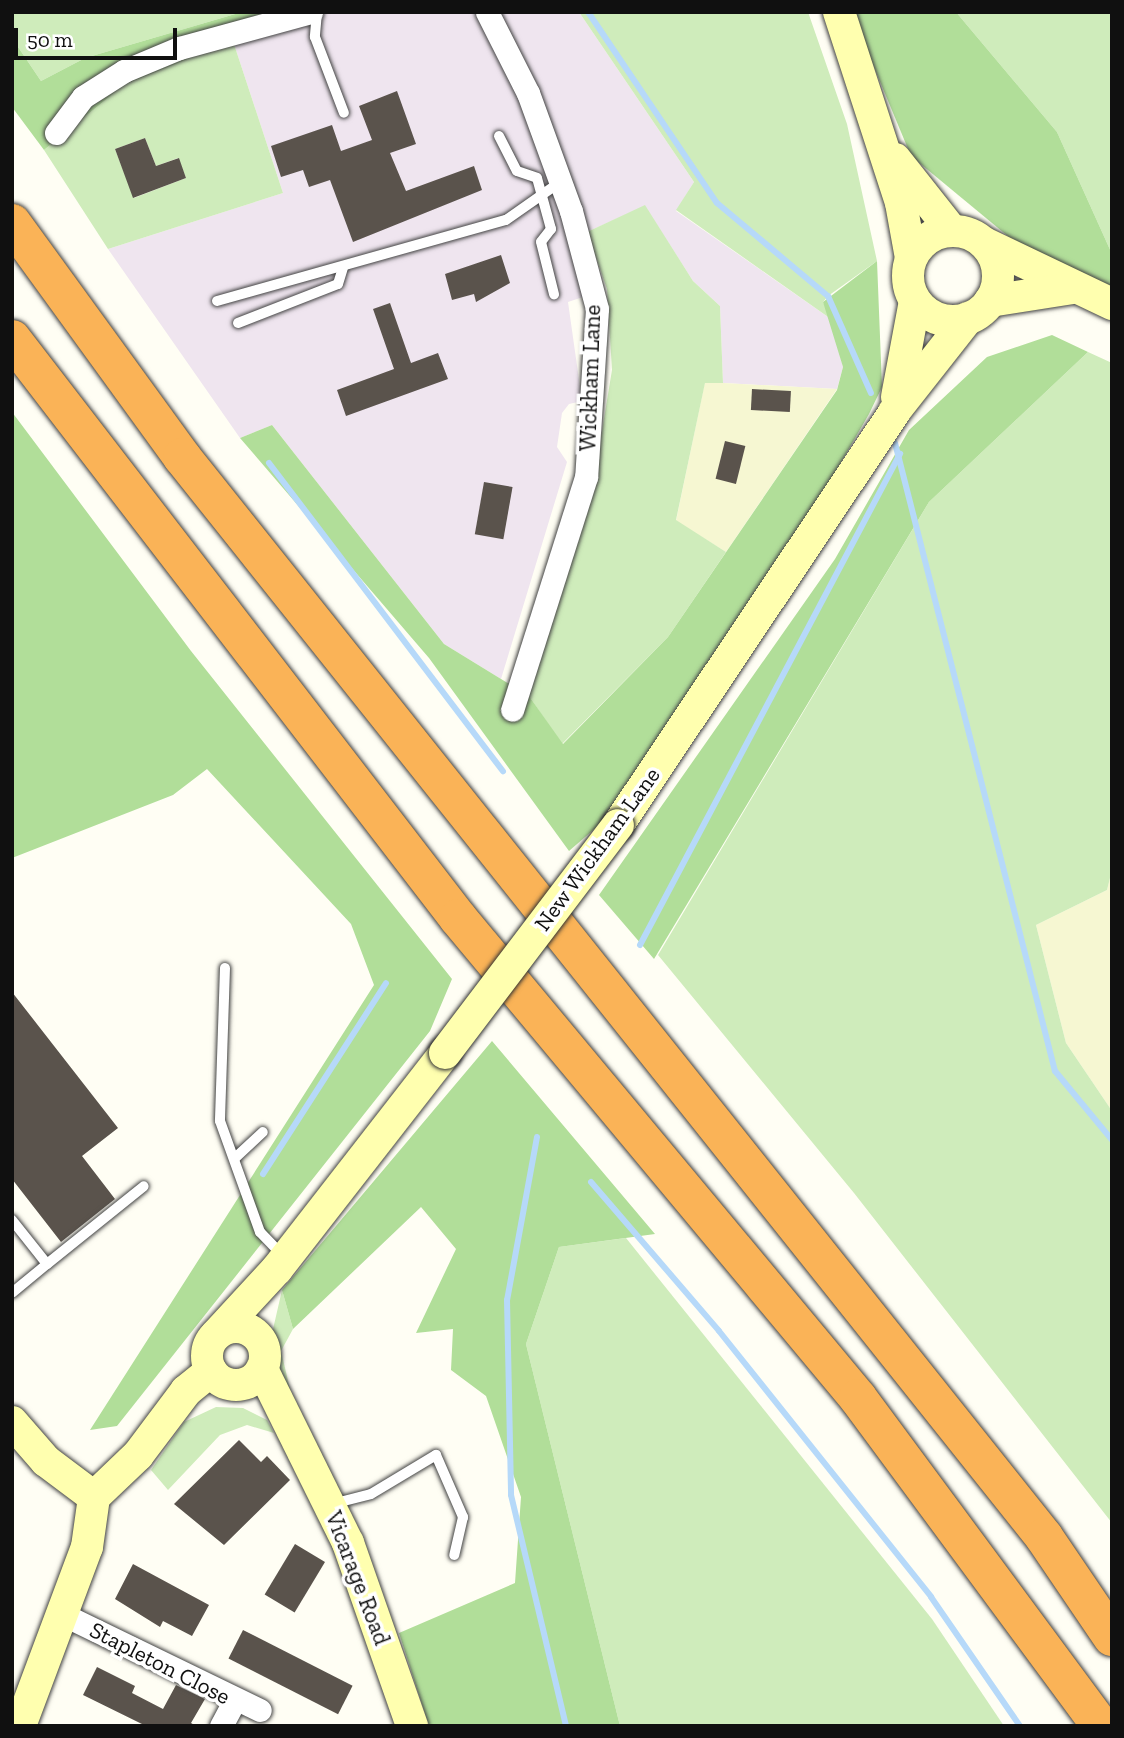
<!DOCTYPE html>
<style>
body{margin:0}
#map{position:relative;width:1124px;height:1738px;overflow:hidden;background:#fffef4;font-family:"Zilla Slab",serif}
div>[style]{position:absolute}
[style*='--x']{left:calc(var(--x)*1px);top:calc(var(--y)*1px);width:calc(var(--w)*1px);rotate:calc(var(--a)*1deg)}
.industrial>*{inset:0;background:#efe5ef}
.farmland>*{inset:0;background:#f6f7d2}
.green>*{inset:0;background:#cfecbb}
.forest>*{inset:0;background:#b1de99}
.stream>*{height:6px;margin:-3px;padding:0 3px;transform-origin:3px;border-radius:3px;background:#b6d9f9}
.building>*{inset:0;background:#5a534c;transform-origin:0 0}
.roads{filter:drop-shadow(0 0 2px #434343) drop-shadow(0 0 2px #434343)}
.lane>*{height:10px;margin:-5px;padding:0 5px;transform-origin:5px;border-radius:5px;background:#fff}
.street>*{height:23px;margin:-11.5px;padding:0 11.5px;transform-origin:11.5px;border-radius:11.5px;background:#fff}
.secondary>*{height:32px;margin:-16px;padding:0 16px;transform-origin:16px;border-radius:16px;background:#ffffaf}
.secondary>.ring{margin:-16px;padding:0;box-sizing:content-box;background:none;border:32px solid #ffffaf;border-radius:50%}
.highway>*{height:38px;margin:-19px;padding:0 19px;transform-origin:19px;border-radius:19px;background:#fab357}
.bridges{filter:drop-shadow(0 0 2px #323232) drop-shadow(0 0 2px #323232)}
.secondary-bridge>*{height:32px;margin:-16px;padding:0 16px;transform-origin:16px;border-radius:16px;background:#ffffaf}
span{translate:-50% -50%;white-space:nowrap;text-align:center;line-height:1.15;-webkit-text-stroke:7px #fff;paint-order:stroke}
.street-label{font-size:23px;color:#101010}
.frame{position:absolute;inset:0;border:14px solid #101010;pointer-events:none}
.scale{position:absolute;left:14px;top:28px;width:163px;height:32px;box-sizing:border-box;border:4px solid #101010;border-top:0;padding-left:9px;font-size:21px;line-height:24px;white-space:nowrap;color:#101010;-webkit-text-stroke:5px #fff;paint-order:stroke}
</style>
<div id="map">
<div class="industrial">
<div style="clip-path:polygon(308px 12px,579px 12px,694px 182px,676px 211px,831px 319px,843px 367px,837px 389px,723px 383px,720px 306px,693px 281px,645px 206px,587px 232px,583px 297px,568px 302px,582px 401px,569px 404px,562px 413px,557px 447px,567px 462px,501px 679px,444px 644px,272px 425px,240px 438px,108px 249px,283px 193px,233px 41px)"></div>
</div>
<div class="farmland">
<div style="clip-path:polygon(705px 382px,837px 389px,726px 552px,676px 521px)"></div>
<div style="clip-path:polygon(1112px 870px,1112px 1111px,1066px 1043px,1036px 925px,1107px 890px)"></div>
</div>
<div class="green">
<div style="clip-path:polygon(12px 12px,242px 12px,85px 58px,41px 81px,12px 38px)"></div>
<div style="clip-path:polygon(579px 12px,808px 12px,847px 124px,877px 261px,828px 296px,823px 302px,831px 319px,676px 210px,694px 182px)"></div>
<div style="clip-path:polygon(956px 12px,1112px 12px,1112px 254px,1057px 132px)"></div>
<div style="clip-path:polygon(evenodd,233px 41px,283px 193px,108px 249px,44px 150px,124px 85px,233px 41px,145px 138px,156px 166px,178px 158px,186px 178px,134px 198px,115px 149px,145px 138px)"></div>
<div style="clip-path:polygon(645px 205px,693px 281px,720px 306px,723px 383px,705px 383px,676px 520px,726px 552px,668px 637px,562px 744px,529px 696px,594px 479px,612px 370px,607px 289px,587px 232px)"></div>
<div style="clip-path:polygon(1088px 352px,1112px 363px,1112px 870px,1107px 890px,1036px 925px,1066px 1043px,1112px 1111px,1112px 1523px,854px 1193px,658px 955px,929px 502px)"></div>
<div style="clip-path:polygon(626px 1238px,932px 1619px,1004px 1726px,620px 1726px,526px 1344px,559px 1247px)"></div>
<div style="clip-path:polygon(282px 1290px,293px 1329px,281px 1351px,294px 1406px,277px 1385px,268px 1351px)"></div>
<div style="clip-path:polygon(216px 1407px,243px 1408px,267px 1420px,274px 1433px,247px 1425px,220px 1435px,168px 1490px,151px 1470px,184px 1422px)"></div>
</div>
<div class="forest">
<div style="clip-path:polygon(242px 12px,271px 12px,233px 41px,124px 85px,44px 150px,12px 107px,12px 38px,41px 81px,85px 58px)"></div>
<div style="clip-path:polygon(851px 12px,956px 12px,1057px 132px,1112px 254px,1112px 292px,1026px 251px,911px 156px)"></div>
<div style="clip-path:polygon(877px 261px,882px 387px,869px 414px,810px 516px,607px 818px,569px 851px,429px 658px,240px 438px,272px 425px,444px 644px,529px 696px,563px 744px,668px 637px,837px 390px,843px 367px,823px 302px)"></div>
<div style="clip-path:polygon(1052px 335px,1088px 352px,929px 502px,654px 959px,599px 895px,835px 559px,909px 430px,987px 357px)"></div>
<div style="clip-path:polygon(12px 412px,191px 651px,452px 979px,430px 1031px,117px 1426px,90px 1430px,374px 985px,351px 924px,207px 769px,173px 795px,12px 858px)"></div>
<div style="clip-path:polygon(492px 1041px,655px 1234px,559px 1247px,526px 1344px,620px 1726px,429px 1726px,399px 1633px,515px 1583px,521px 1497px,486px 1396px,451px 1370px,453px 1329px,416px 1333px,456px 1249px,421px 1207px,293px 1329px,282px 1290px)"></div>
</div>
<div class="stream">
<div style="--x:588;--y:12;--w:230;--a:56"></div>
<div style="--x:717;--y:203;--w:145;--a:40"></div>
<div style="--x:828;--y:296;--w:106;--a:66.1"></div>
<div style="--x:895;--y:443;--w:648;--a:75.71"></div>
<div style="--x:1055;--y:1071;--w:89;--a:50.4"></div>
<div style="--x:269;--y:463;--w:387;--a:52.8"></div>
<div style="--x:640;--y:945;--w:556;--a:-62.1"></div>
<div style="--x:537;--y:1137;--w:166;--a:100.4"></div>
<div style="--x:507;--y:1300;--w:195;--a:88.8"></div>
<div style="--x:511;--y:1495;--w:237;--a:76.6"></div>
<div style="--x:263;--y:1174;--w:227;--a:-57.2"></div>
<div style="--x:591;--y:1182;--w:196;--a:49.3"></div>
<div style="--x:719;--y:1331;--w:340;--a:51.4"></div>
<div style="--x:931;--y:1597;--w:157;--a:55.4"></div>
</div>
<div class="building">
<div style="clip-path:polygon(397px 91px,416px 144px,390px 153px,406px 191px,474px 166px,482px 190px,353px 242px,330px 180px,309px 187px,303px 170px,281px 177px,271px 146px,332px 125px,341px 151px,372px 140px,359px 106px)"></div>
<div style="clip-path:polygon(145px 138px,156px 166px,179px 158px,186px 178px,133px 198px,115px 149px)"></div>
<div style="clip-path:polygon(501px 255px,510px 283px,476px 302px,474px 294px,452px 300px,445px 274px)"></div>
<div style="clip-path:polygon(390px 303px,411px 363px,438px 353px,448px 379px,346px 416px,337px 390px,394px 369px,373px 309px)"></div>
<div style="left:752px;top:389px;width:39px;height:21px;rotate:3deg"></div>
<div style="left:725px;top:441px;width:21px;height:39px;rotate:14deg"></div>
<div style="left:484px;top:482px;width:29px;height:53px;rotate:10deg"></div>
<div style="clip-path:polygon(12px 992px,118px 1128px,82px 1156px,115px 1199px,61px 1242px,12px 1179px)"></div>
<div style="clip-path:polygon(239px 1440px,261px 1462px,267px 1456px,290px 1480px,224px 1545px,174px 1504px)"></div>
<div style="left:295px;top:1544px;width:35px;height:59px;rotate:31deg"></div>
<div style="clip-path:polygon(133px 1564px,209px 1605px,192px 1636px,163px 1621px,160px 1627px,115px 1599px)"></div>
<div style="left:243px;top:1630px;width:123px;height:32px;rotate:27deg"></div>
<div style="clip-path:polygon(97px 1667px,135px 1686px,132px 1693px,163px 1709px,176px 1685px,205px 1699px,191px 1723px,196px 1726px,146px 1726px,83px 1695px)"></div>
</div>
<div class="roads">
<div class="lane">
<div style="--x:317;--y:12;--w:25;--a:95"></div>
<div style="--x:315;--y:37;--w:81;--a:69.1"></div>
<div style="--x:499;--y:136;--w:39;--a:63"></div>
<div style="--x:517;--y:171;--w:21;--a:19"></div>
<div style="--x:537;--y:178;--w:53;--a:74.6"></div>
<div style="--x:551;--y:229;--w:16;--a:128"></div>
<div style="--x:541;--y:242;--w:54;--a:76"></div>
<div style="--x:217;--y:301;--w:300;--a:-15.7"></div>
<div style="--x:506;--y:220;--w:66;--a:-35.1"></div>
<div style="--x:238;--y:323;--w:107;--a:-21.3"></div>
<div style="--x:338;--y:284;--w:17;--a:-73"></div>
<div style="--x:225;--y:968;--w:153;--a:91.9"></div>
<div style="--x:220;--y:1121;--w:118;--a:70.2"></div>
<div style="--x:260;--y:1232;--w:33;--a:46"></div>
<div style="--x:235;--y:1158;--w:38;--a:-43"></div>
<div style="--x:12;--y:1220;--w:56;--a:51.5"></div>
<div style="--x:47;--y:1264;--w:45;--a:140.4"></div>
<div style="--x:47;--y:1264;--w:124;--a:-38.8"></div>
<div style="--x:332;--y:1504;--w:40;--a:-14.4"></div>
<div style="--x:371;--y:1494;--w:76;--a:-31"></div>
<div style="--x:436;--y:1455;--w:68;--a:66.5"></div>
<div style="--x:463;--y:1517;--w:39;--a:103"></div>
</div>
<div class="street">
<div style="--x:487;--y:12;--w:91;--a:63.2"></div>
<div style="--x:528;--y:93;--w:126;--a:70"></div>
<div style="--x:571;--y:211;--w:101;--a:75.1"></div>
<div style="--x:597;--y:309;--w:168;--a:93.7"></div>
<div style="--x:586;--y:477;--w:244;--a:107.6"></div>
<div style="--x:56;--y:133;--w:45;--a:-53.1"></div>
<div style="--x:83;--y:97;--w:49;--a:-32.4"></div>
<div style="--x:124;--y:71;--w:60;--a:-22.7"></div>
<div style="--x:179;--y:48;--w:137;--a:-15.3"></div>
<div style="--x:60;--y:1613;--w:222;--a:25.9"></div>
<div style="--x:221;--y:1726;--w:27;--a:-62"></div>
</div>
<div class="secondary">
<div style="--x:839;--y:12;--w:201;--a:72"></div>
<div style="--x:901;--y:203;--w:56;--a:79.7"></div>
<div style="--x:895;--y:159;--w:92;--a:51.6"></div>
<div class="ring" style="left:908px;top:231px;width:58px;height:58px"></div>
<div style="--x:984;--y:243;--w:142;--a:25.5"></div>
<div style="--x:990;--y:301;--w:84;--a:-8.9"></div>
<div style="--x:897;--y:397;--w:98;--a:-79.4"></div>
<div style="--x:618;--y:825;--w:497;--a:-56.2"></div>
<div style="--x:894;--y:412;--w:120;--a:-51.8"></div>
<div class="ring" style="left:207px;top:1327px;width:26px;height:26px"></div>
<div style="--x:216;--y:1335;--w:90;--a:-47.3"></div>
<div style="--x:277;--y:1269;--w:274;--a:-52.1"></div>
<div style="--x:262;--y:1369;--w:194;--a:63.7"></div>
<div style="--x:348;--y:1543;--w:194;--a:70.7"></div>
<div style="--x:12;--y:1422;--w:52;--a:48.9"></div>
<div style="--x:46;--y:1461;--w:60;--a:36.9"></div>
<div style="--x:94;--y:1497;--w:61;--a:-43.7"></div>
<div style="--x:138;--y:1455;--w:80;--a:-53.1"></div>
<div style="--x:186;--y:1391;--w:32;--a:-39"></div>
<div style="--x:20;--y:1726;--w:191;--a:-69.5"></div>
<div style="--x:87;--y:1547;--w:50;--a:-82"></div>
</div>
<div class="highway">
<div style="--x:12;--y:223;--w:289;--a:54"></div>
<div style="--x:182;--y:457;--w:1382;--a:51.4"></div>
<div style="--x:1044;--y:1537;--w:121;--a:55.8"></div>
<div style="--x:12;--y:339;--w:731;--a:52.39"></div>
<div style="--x:458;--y:918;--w:625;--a:50.19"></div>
<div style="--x:858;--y:1398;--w:408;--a:53.5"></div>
</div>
</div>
<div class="bridges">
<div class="secondary-bridge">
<div style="--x:445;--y:1053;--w:286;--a:-52.8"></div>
</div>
</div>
<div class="street-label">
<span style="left:590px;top:378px;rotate:-88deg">Wickham Lane</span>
<span style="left:597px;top:849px;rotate:-54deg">New Wickham Lane</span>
<span style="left:358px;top:1578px;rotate:69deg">Vicarage Road</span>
<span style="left:160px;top:1663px;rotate:27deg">Stapleton Close</span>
</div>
<div class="frame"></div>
<div class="scale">50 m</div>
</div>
